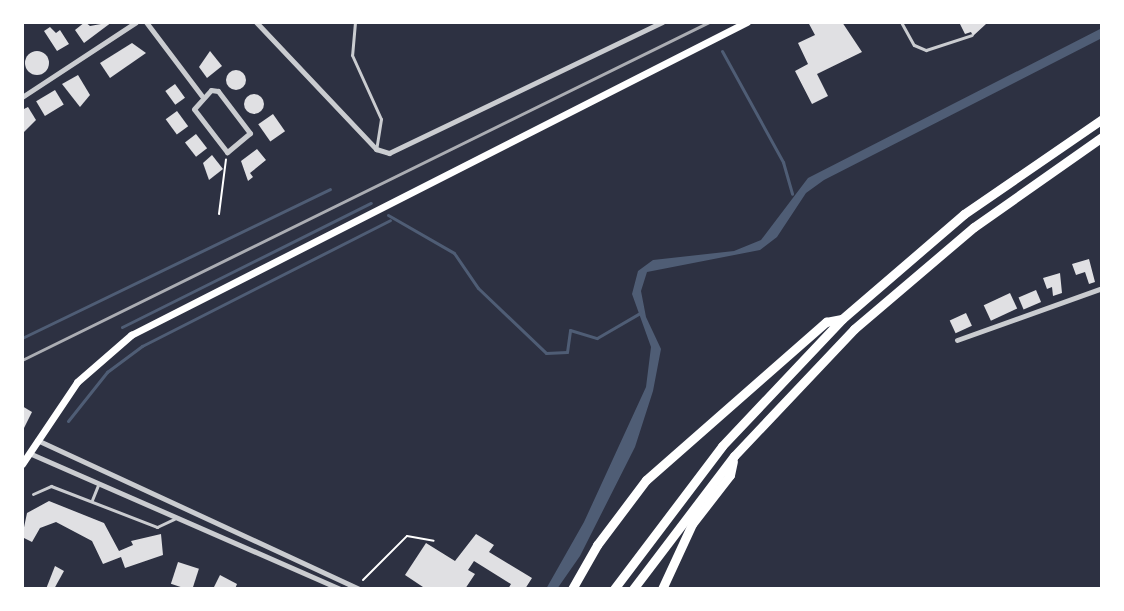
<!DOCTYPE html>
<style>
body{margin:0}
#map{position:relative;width:1124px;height:611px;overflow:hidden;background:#2d3142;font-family:"Alegreya Sans",sans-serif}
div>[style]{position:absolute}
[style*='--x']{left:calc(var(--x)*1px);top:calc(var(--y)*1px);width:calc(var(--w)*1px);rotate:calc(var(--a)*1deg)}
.water>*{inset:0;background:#4f5d75}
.stream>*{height:3px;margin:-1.5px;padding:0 1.5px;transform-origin:1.5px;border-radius:1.5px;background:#4f5d75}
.building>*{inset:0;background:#e0e0e3;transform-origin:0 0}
.round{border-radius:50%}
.path>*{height:2px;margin:-1px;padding:0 1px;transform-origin:1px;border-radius:1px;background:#fff}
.service>*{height:3px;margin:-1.5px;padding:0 1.5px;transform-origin:1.5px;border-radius:1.5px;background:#caccd0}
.minor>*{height:5px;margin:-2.5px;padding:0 2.5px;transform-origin:2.5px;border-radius:2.5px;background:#caccd0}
.secondary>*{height:7px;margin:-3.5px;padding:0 3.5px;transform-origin:3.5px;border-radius:3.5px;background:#fff}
.trunk>*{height:9px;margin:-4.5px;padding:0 4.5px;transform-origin:4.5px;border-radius:4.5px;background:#fff}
.rail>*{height:3px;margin:-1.5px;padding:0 1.5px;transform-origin:1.5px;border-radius:1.5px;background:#abadb3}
span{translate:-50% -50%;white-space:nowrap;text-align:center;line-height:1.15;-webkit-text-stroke:8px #fff;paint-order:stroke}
.frame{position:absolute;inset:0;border:24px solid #fff;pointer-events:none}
</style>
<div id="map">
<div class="water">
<div style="clip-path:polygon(1102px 28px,1102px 38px,824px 180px,806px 193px,777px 237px,760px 250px,647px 272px,641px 291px,646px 317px,661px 349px,653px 391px,635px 447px,580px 556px,557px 589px,546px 589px,584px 522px,646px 387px,651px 347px,632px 294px,638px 271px,653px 260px,734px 251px,761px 240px,808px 178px)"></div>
</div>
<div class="stream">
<div style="--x:722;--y:51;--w:127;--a:61.2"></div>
<div style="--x:783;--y:162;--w:33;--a:74"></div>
<div style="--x:388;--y:215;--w:76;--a:29.9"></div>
<div style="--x:454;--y:253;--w:42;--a:55.6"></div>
<div style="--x:478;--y:288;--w:94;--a:43.7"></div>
<div style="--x:546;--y:353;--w:21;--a:-3"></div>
<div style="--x:567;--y:352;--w:22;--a:-82"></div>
<div style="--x:570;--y:330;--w:28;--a:17"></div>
<div style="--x:597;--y:338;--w:50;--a:-30.2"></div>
<div style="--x:122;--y:327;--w:278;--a:-26.5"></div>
<div style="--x:22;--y:338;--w:342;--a:-25.8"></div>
<div style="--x:68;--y:421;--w:63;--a:-51.5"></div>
<div style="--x:107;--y:372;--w:44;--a:-36.6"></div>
<div style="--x:142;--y:346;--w:278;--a:-26.9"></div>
</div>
<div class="building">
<div style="clip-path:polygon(85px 22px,90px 26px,112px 22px,84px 43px,75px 30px)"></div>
<div style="clip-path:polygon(808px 22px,842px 22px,862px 52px,817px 74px,828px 96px,812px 104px,795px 71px,808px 64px,798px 43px,815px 35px)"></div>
<div style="clip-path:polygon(959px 22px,985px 22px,986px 24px,973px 36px,971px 32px,965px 34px)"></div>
<div style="clip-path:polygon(50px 27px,56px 33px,60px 30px,69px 44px,57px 51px,44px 31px)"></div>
<div style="clip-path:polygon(132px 43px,146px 53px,110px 78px,100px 63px)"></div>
<div style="clip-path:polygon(210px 51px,222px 66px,207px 78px,199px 67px)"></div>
<div class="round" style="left:25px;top:51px;width:24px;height:24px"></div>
<div class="round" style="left:226px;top:70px;width:20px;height:20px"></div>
<div style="clip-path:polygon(78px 75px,90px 95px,80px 107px,62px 84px)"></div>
<div style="left:175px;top:84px;width:17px;height:12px;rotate:54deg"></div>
<div style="left:55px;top:90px;width:17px;height:22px;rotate:59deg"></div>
<div class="round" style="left:244px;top:94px;width:20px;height:20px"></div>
<div style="clip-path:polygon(28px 107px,36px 120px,22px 134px,22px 110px)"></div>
<div style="left:177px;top:111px;width:19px;height:14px;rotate:54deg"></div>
<div style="left:273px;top:114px;width:21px;height:18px;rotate:55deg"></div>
<div style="left:196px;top:134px;width:18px;height:14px;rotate:52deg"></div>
<div style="clip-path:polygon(257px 149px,266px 160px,250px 173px,253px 177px,248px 181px,241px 161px)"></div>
<div style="clip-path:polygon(212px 155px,223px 169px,209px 180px,203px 163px)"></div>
<div style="clip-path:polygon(1089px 259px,1095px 282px,1089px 284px,1085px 272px,1076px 275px,1072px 264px)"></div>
<div style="clip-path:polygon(1060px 273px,1062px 293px,1053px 296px,1052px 287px,1047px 289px,1043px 278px)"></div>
<div style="left:1036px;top:290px;width:13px;height:19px;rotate:67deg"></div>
<div style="left:1010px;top:293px;width:17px;height:29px;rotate:65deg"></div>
<div style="left:966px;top:313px;width:14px;height:18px;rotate:65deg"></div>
<div style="clip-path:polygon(22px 406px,32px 412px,22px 432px)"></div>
<div style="clip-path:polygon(49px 501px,104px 523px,119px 551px,133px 545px,131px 541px,161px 534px,163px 555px,125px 568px,121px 557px,103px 564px,92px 541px,56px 522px,40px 528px,32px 542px,22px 537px,27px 513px)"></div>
<div style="clip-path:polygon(476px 534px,494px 545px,489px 552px,532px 578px,525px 589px,508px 589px,511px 584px,474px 561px,468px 570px,475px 574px,465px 589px,426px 589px,405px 575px,426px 543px,455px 561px)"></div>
<div style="left:178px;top:562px;width:22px;height:23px;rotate:18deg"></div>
<div style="clip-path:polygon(55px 566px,64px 571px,54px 589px,46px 589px)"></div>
<div style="clip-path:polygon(220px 575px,237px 584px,235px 589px,213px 589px)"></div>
</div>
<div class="path">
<div style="--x:219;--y:214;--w:55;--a:-82.7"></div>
<div style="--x:363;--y:580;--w:62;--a:-45"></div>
<div style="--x:407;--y:536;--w:27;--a:10"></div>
</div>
<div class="service">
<div style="--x:355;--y:22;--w:33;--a:95"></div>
<div style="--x:352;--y:55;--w:70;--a:65.6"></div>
<div style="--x:381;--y:119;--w:30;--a:99"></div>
<div style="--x:901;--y:22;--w:26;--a:61"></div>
<div style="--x:914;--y:45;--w:13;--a:23"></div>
<div style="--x:926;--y:50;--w:48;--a:-18.1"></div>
<div style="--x:33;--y:494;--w:20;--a:-24"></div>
<div style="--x:51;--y:486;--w:114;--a:21.1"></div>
<div style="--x:157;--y:527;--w:19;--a:-25"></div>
<div style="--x:92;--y:500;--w:16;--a:-68"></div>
</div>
<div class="minor">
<div style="--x:146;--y:22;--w:93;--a:52.9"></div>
<div style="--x:256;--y:22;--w:175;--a:46.6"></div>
<div style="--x:376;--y:149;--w:14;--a:17"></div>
<div style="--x:389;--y:153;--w:303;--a:-25.6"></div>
<div style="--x:211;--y:90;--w:7;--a:8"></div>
<div style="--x:218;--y:91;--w:53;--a:52.7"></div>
<div style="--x:250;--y:133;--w:30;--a:140"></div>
<div style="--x:227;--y:152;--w:54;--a:-127.5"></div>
<div style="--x:194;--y:109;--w:25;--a:-48"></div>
<div style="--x:22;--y:97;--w:136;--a:-33.3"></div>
<div style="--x:957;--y:340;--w:154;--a:-19.7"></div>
<div style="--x:37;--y:440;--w:355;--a:24.8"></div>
<div style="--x:29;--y:453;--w:339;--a:23.6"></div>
</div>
<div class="secondary">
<div style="--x:22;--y:464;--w:99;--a:-56.1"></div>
<div style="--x:77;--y:382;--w:72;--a:-41"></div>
<div style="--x:131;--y:335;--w:691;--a:-26.94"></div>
</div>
<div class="trunk">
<div style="--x:572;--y:589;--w:51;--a:-60.4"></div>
<div style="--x:597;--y:545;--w:81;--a:-53"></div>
<div style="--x:646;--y:480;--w:240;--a:-41.3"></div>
<div style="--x:826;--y:322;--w:16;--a:-11"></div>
<div style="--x:614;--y:589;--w:179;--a:-52.9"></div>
<div style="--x:722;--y:446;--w:175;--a:-46.6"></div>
<div style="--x:842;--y:319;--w:161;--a:-40.7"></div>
<div style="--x:964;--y:214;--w:168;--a:-34.5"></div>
<div style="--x:633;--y:589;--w:167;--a:-52.8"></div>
<div style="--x:734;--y:456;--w:175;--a:-46.6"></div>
<div style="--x:854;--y:329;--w:157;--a:-40.4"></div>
<div style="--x:974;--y:227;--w:156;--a:-35.1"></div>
<div style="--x:662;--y:589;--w:72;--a:-65.2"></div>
<div style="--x:692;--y:524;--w:62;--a:-52.2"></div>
<div style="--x:730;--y:475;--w:14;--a:-78"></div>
</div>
<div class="rail">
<div style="--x:22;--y:360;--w:766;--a:-26.2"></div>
</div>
<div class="frame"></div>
</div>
